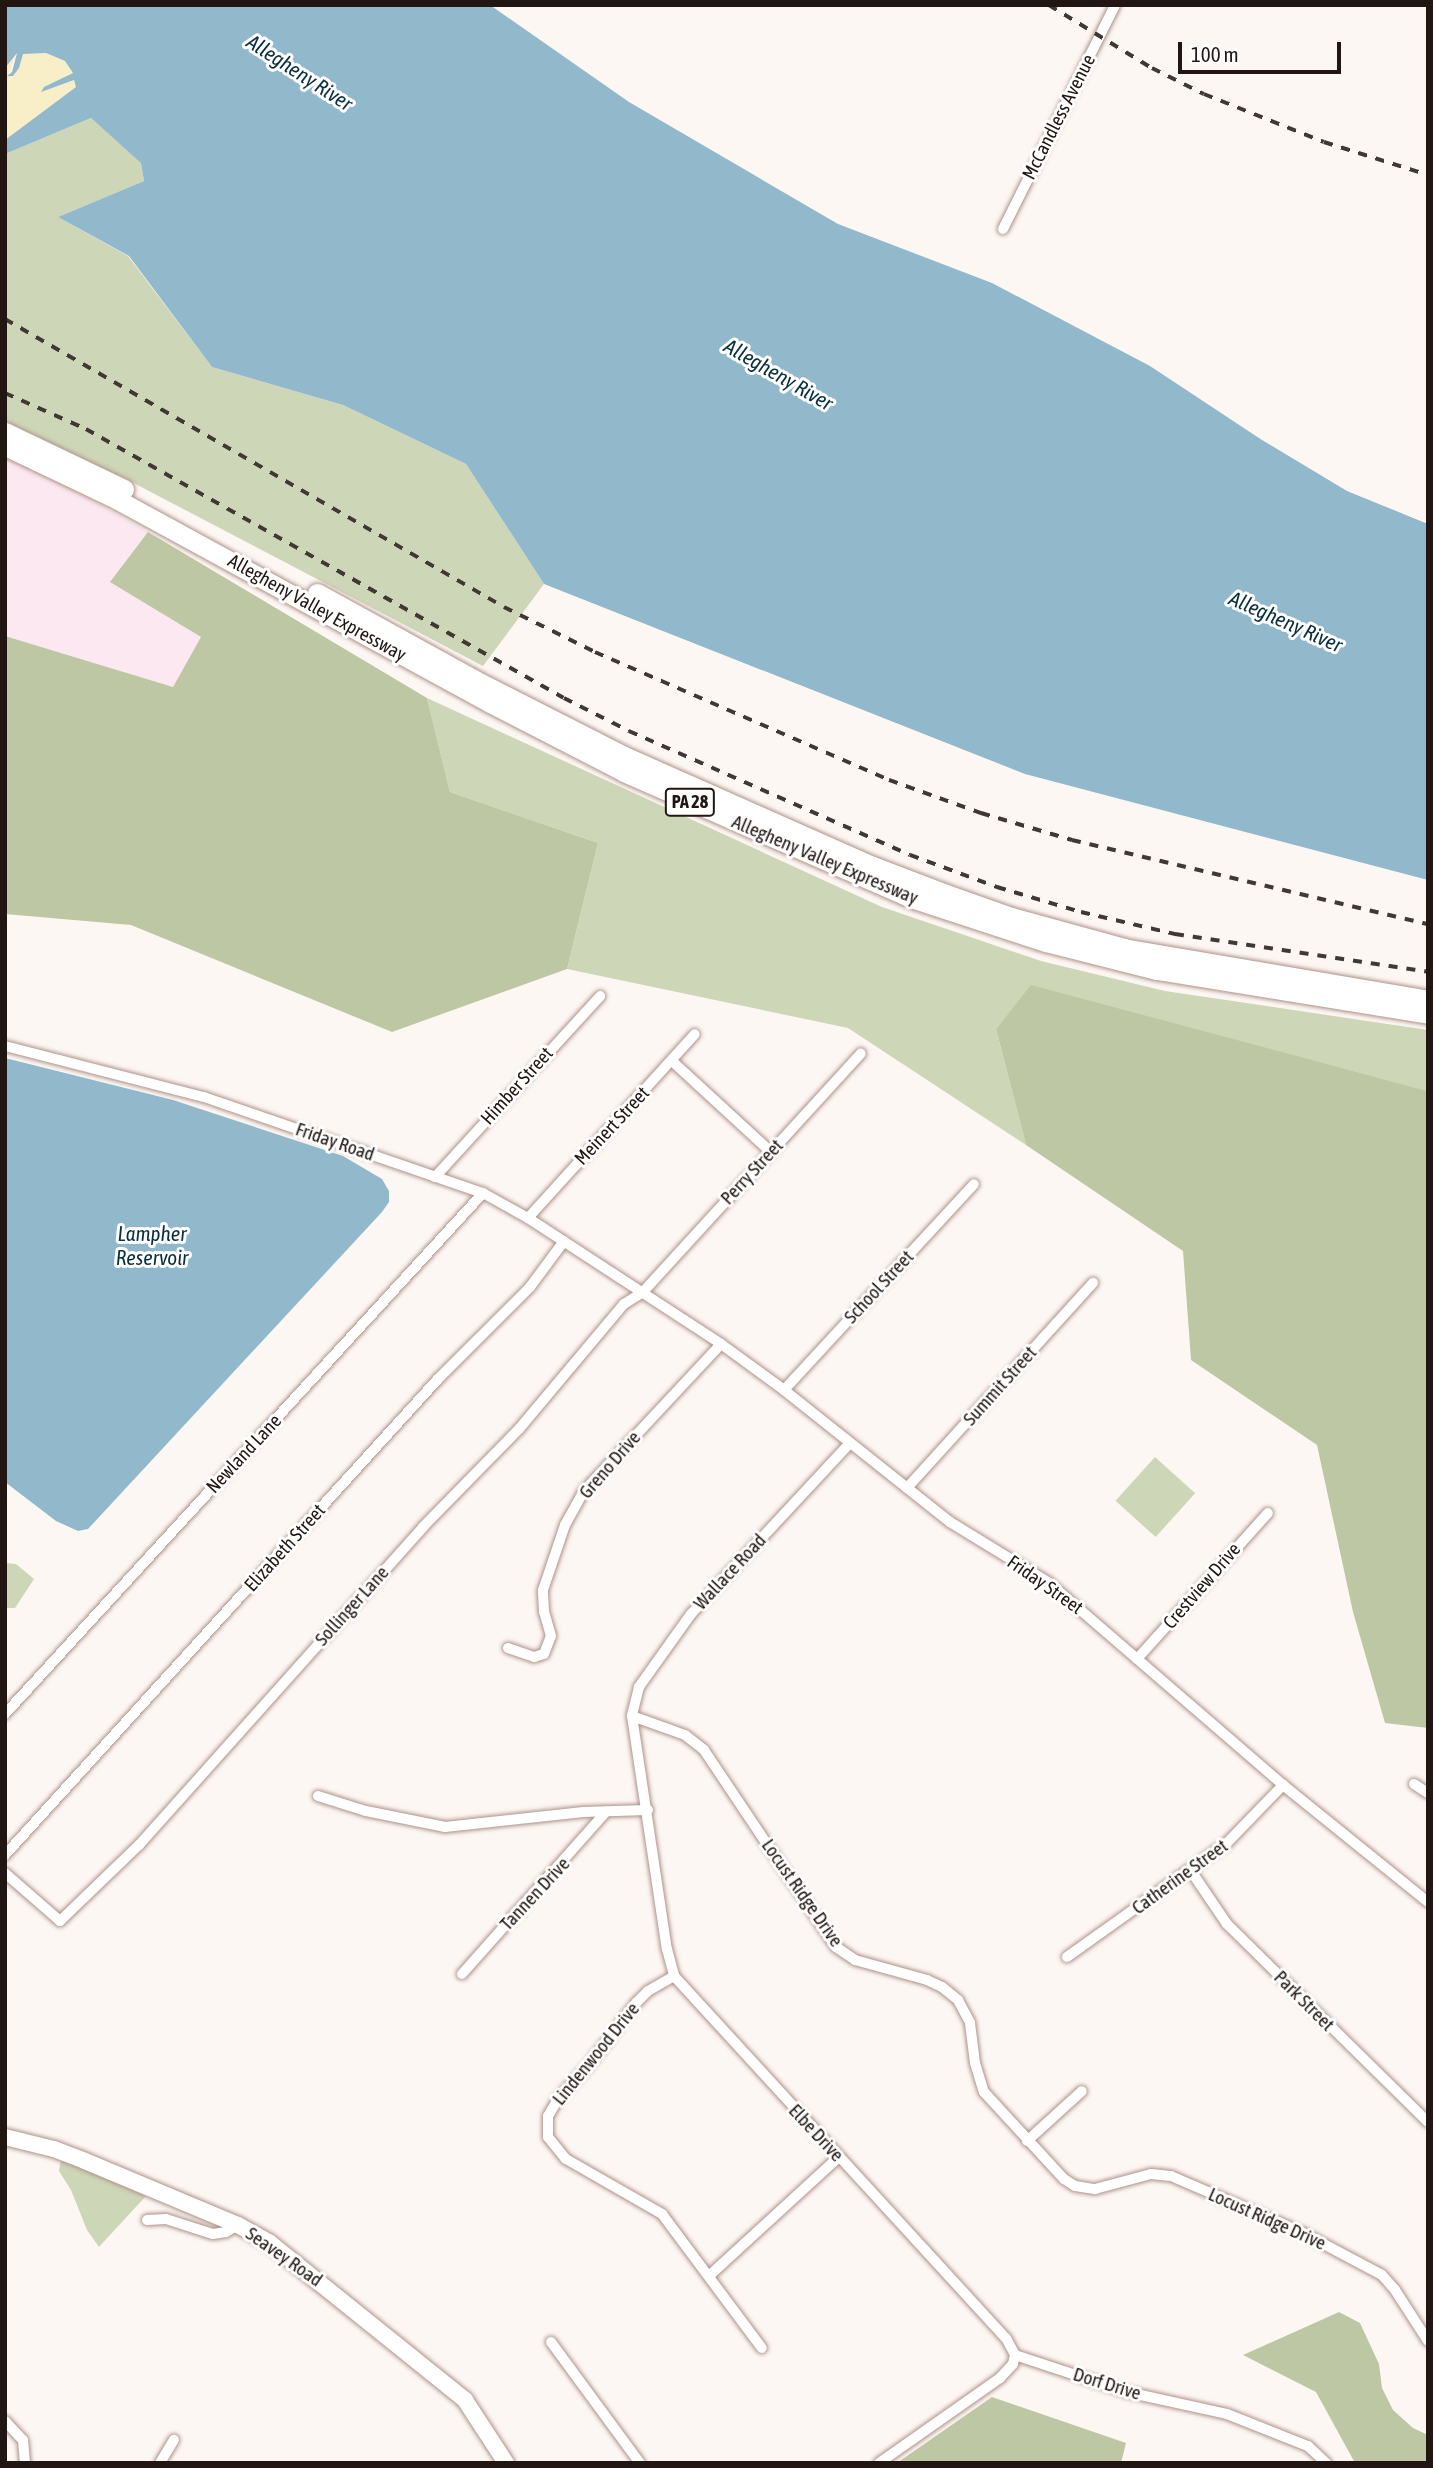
<!DOCTYPE html>
<style>
body{margin:0}
#map{position:relative;width:1433px;height:2468px;overflow:hidden;background:#fdf7f4;font-family:"Asap Condensed",sans-serif}
div>[style]{position:absolute}
[style*='--x']{left:calc(var(--x)*1px);top:calc(var(--y)*1px);width:calc(var(--w)*1px);rotate:calc(var(--a)*1deg)}
.commercial>*{inset:0;background:#fce8f0}
.green>*{inset:0;background:#ced6b8;transform-origin:0 0}
.forest>*{inset:0;background:#bec7a3}
.sand>*{inset:0;background:#f8efc9}
.water>*{inset:0;background:#91b9cb}
.roads{filter:drop-shadow(0 0 2px #ae9287) drop-shadow(0 0 2px #ae9287)}
.street>*{height:10px;margin:-5px;padding:0 5px;transform-origin:5px;border-radius:5px;background:#fff}
.secondary>*{height:16px;margin:-8px;padding:0 8px;transform-origin:8px;border-radius:8px;background:#fff}
.highway>*{height:19px;margin:-9.5px;padding:0 9.5px;transform-origin:9.5px;border-radius:9.5px;background:#fff}
.rail>*{height:3.5px;margin-top:-1.75px;transform-origin:0;background:repeating-linear-gradient(90deg,#413733 0 9px,transparent 0 18px)}
span{translate:-50% -50%;white-space:nowrap;text-align:center;line-height:1.15;-webkit-text-stroke:6px #fff;paint-order:stroke}
.shield-label span{padding:2px 5px;background:#fff;border:2px solid;border-radius:5px;-webkit-text-stroke-width:0}
.shield-label{font-size:18px;color:#211612;font-weight:700}
.street-label{font-size:19px;color:#211612}
.water-label{font-size:21px;color:#092f3d;font-style:italic}
.frame{position:absolute;inset:0;border:7px solid #211612;pointer-events:none}
.scale{position:absolute;left:1178px;top:42px;width:163px;height:32px;box-sizing:border-box;border:4px solid #211612;border-top:0;padding-left:9px;font-size:21px;line-height:24px;white-space:nowrap;color:#211612;-webkit-text-stroke:5px #fff;paint-order:stroke}
</style>
<div id="map">
<div class="commercial">
<div style="clip-path:polygon(5px 457px,54px 478px,148px 532px,111px 582px,201px 637px,173px 687px,5px 636px)"></div>
</div>
<div class="green">
<div style="clip-path:polygon(91px 118px,141px 162px,144px 181px,58px 217px,128px 256px,212px 367px,343px 405px,466px 464px,544px 584px,483px 666px,126px 479px,5px 421px,5px 154px)"></div>
<div style="clip-path:polygon(427px 698px,882px 907px,1041px 961px,1165px 991px,1428px 1030px,1428px 1091px,1031px 986px,996px 1029px,1026px 1145px,848px 1028px,567px 969px,598px 843px,450px 792px)"></div>
<div style="left:1155px;top:1457px;width:54px;height:59px;rotate:42deg"></div>
<div style="clip-path:polygon(5px 1563px,16px 1564px,34px 1579px,15px 1608px,5px 1608px)"></div>
<div style="clip-path:polygon(61px 2160px,146px 2196px,99px 2247px,87px 2230px,71px 2190px,59px 2171px)"></div>
</div>
<div class="forest">
<div style="clip-path:polygon(148px 532px,427px 698px,450px 792px,598px 843px,567px 969px,392px 1032px,131px 925px,5px 914px,5px 636px,173px 687px,201px 637px,110px 582px)"></div>
<div style="clip-path:polygon(1031px 985px,1428px 1091px,1428px 1728px,1385px 1723px,1353px 1612px,1317px 1445px,1191px 1360px,1183px 1251px,1026px 1145px,996px 1029px)"></div>
<div style="clip-path:polygon(1339px 2312px,1360px 2323px,1379px 2364px,1382px 2388px,1393px 2410px,1413px 2428px,1428px 2435px,1428px 2463px,1355px 2463px,1316px 2392px,1243px 2355px)"></div>
<div style="clip-path:polygon(992px 2397px,1126px 2443px,1121px 2463px,897px 2463px)"></div>
</div>
<div class="sand">
<div style="clip-path:polygon(17px 52px,8px 75px,13px 76px,23px 54px,46px 53px,65px 61px,73px 73px,42px 91px,75px 80px,76px 87px,5px 140px,5px 68px)"></div>
</div>
<div class="water">
<div style="clip-path:polygon(5px 5px,490px 5px,629px 102px,838px 224px,992px 283px,1150px 366px,1262px 440px,1347px 491px,1428px 524px,1428px 880px,1025px 774px,544px 584px,466px 464px,343px 405px,212px 367px,129px 256px,58px 217px,144px 181px,141px 163px,91px 118px,5px 154px,5px 140px,76px 87px,74px 80px,41px 92px,44px 87px,73px 73px,65px 61px,46px 53px,23px 54px,19px 68px,13px 76px,7px 76px,12px 72px,17px 53px,5px 68px)"></div>
<div style="clip-path:polygon(5px 1058px,173px 1100px,343px 1156px,382px 1179px,389px 1191px,389px 1202px,382px 1212px,88px 1529px,78px 1531px,56px 1521px,5px 1482px)"></div>
</div>
<div class="roads">
<div class="street">
<div style="--x:1003;--y:229;--w:250;--a:-63.4"></div>
<div style="--x:5;--y:1046;--w:205;--a:14.4"></div>
<div style="--x:204;--y:1097;--w:295;--a:19"></div>
<div style="--x:483;--y:1193;--w:51;--a:29.1"></div>
<div style="--x:528;--y:1218;--w:230;--a:33.1"></div>
<div style="--x:721;--y:1344;--w:78;--a:36.1"></div>
<div style="--x:784;--y:1390;--w:212;--a:38.5"></div>
<div style="--x:950;--y:1522;--w:115;--a:31.5"></div>
<div style="--x:1048;--y:1582;--w:311;--a:40.8"></div>
<div style="--x:1283;--y:1785;--w:186;--a:38.9"></div>
<div style="--x:672;--y:1061;--w:134;--a:42.6"></div>
<div style="--x:435;--y:1177;--w:245;--a:-47.6"></div>
<div style="--x:528;--y:1218;--w:248;--a:-47.8"></div>
<div style="--x:784;--y:1390;--w:280;--a:-47.3"></div>
<div style="--x:850;--y:1443;--w:233;--a:132.9"></div>
<div style="--x:691;--y:1614;--w:90;--a:125.5"></div>
<div style="--x:639;--y:1687;--w:30;--a:104"></div>
<div style="--x:632;--y:1716;--w:236;--a:81.5"></div>
<div style="--x:667;--y:1949;--w:28;--a:75"></div>
<div style="--x:674;--y:1976;--w:491;--a:47.5"></div>
<div style="--x:1006;--y:2338;--w:19;--a:62"></div>
<div style="--x:1015;--y:2355;--w:9;--a:103"></div>
<div style="--x:1013;--y:2364;--w:19;--a:133"></div>
<div style="--x:1000;--y:2378;--w:148;--a:144.9"></div>
<div style="--x:907;--y:1488;--w:277;--a:-47.8"></div>
<div style="--x:508;--y:1648;--w:28;--a:19"></div>
<div style="--x:534;--y:1657;--w:10;--a:-17"></div>
<div style="--x:544;--y:1654;--w:19;--a:-69"></div>
<div style="--x:551;--y:1636;--w:25;--a:-106"></div>
<div style="--x:544;--y:1612;--w:22;--a:-93"></div>
<div style="--x:543;--y:1590;--w:69;--a:-71.3"></div>
<div style="--x:565;--y:1525;--w:38;--a:-61"></div>
<div style="--x:583;--y:1492;--w:202;--a:-47"></div>
<div style="--x:1137;--y:1659;--w:196;--a:-48.1"></div>
<div style="--x:5;--y:1714;--w:707;--a:-47.46"></div>
<div style="--x:632;--y:1716;--w:56;--a:19.7"></div>
<div style="--x:685;--y:1735;--w:24;--a:38"></div>
<div style="--x:704;--y:1750;--w:237;--a:56.2"></div>
<div style="--x:836;--y:1947;--w:23;--a:34"></div>
<div style="--x:855;--y:1960;--w:75;--a:15.5"></div>
<div style="--x:927;--y:1980;--w:17;--a:25"></div>
<div style="--x:942;--y:1987;--w:21;--a:39"></div>
<div style="--x:958;--y:2000;--w:26;--a:62"></div>
<div style="--x:970;--y:2023;--w:40;--a:82.9"></div>
<div style="--x:975;--y:2063;--w:30;--a:73"></div>
<div style="--x:984;--y:2092;--w:118;--a:47.4"></div>
<div style="--x:1064;--y:2179;--w:13;--a:32"></div>
<div style="--x:1075;--y:2186;--w:20;--a:9"></div>
<div style="--x:1095;--y:2189;--w:58;--a:-15"></div>
<div style="--x:1151;--y:2174;--w:20;--a:6"></div>
<div style="--x:1171;--y:2176;--w:144;--a:23.4"></div>
<div style="--x:1303;--y:2233;--w:89;--a:28"></div>
<div style="--x:1382;--y:2275;--w:20;--a:49"></div>
<div style="--x:1395;--y:2290;--w:61;--a:57.1"></div>
<div style="--x:1414;--y:1784;--w:17;--a:33"></div>
<div style="--x:318;--y:1796;--w:50;--a:17.4"></div>
<div style="--x:366;--y:1811;--w:81;--a:11.4"></div>
<div style="--x:445;--y:1827;--w:139;--a:-6.2"></div>
<div style="--x:583;--y:1812;--w:65;--a:-1.8"></div>
<div style="--x:5;--y:1855;--w:642;--a:-47.71"></div>
<div style="--x:437;--y:1380;--w:132;--a:-45"></div>
<div style="--x:530;--y:1287;--w:57;--a:-53.5"></div>
<div style="--x:1191;--y:1871;--w:64;--a:55.8"></div>
<div style="--x:1227;--y:1924;--w:282;--a:44.6"></div>
<div style="--x:5;--y:1873;--w:73;--a:41.1"></div>
<div style="--x:60;--y:1921;--w:110;--a:-43.9"></div>
<div style="--x:139;--y:1845;--w:426;--a:-48.2"></div>
<div style="--x:423;--y:1527;--w:137;--a:-45.6"></div>
<div style="--x:519;--y:1429;--w:163;--a:-50"></div>
<div style="--x:624;--y:1304;--w:22;--a:-32"></div>
<div style="--x:643;--y:1292;--w:323;--a:-47.6"></div>
<div style="--x:1067;--y:1957;--w:196;--a:-35.5"></div>
<div style="--x:1227;--y:1843;--w:81;--a:-46"></div>
<div style="--x:462;--y:1974;--w:217;--a:-48.4"></div>
<div style="--x:674;--y:1976;--w:30;--a:150"></div>
<div style="--x:648;--y:1991;--w:17;--a:135"></div>
<div style="--x:636;--y:2003;--w:79;--a:127.3"></div>
<div style="--x:588;--y:2066;--w:45;--a:132.3"></div>
<div style="--x:558;--y:2099;--w:20;--a:120"></div>
<div style="--x:548;--y:2116;--w:21;--a:90"></div>
<div style="--x:548;--y:2137;--w:28;--a:51"></div>
<div style="--x:566;--y:2159;--w:111;--a:29.8"></div>
<div style="--x:662;--y:2214;--w:167;--a:53.3"></div>
<div style="--x:1027;--y:2141;--w:74;--a:-42.3"></div>
<div style="--x:147;--y:2220;--w:19;--a:-3"></div>
<div style="--x:166;--y:2219;--w:49;--a:17.7"></div>
<div style="--x:213;--y:2234;--w:13;--a:-9"></div>
<div style="--x:226;--y:2232;--w:14;--a:-30"></div>
<div style="--x:710;--y:2275;--w:175;--a:-42.5"></div>
<div style="--x:551;--y:2342;--w:150;--a:53.7"></div>
<div style="--x:1015;--y:2355;--w:118;--a:18.3"></div>
<div style="--x:1127;--y:2392;--w:102;--a:12.4"></div>
<div style="--x:1227;--y:2414;--w:87;--a:21.6"></div>
<div style="--x:1308;--y:2446;--w:25;--a:43"></div>
<div style="--x:5;--y:2421;--w:26;--a:47"></div>
<div style="--x:23;--y:2440;--w:23;--a:85"></div>
<div style="--x:160;--y:2463;--w:27;--a:-59"></div>
</div>
<div class="secondary">
<div style="--x:5;--y:2137;--w:50;--a:13.8"></div>
<div style="--x:54;--y:2149;--w:33;--a:21"></div>
<div style="--x:85;--y:2161;--w:166;--a:22.7"></div>
<div style="--x:238;--y:2225;--w:37;--a:29"></div>
<div style="--x:270;--y:2243;--w:250;--a:38.8"></div>
<div style="--x:465;--y:2400;--w:75;--a:56.9"></div>
</div>
<div class="highway">
<div style="--x:5;--y:432;--w:132;--a:25.6"></div>
<div style="--x:5;--y:446;--w:123;--a:25.5"></div>
<div style="--x:116;--y:499;--w:426;--a:28.6"></div>
<div style="--x:490;--y:703;--w:151;--a:27.2"></div>
<div style="--x:624;--y:772;--w:313;--a:23.7"></div>
<div style="--x:911;--y:898;--w:142;--a:18.1"></div>
<div style="--x:1046;--y:942;--w:114;--a:14.2"></div>
<div style="--x:1157;--y:970;--w:275;--a:9.2"></div>
<div style="--x:317;--y:593;--w:180;--a:28.8"></div>
<div style="--x:475;--y:680;--w:165;--a:27"></div>
<div style="--x:622;--y:755;--w:274;--a:23.9"></div>
<div style="--x:873;--y:866;--w:78;--a:21"></div>
<div style="--x:946;--y:894;--w:69;--a:19.5"></div>
<div style="--x:1011;--y:917;--w:121;--a:15.3"></div>
<div style="--x:1128;--y:949;--w:304;--a:9.6"></div>
</div>
</div>
<div class="rail">
<div style="--x:1049;--y:5;--w:121;--a:31.5"></div>
<div style="--x:1152;--y:68;--w:58;--a:26.6"></div>
<div style="--x:1204;--y:94;--w:129;--a:21.8"></div>
<div style="--x:1324;--y:142;--w:109;--a:17.6"></div>
<div style="--x:5;--y:319;--w:576;--a:29.99"></div>
<div style="--x:504;--y:607;--w:102;--a:26.3"></div>
<div style="--x:595;--y:652;--w:321;--a:23.5"></div>
<div style="--x:889;--y:780;--w:98;--a:19.7"></div>
<div style="--x:981;--y:813;--w:95;--a:16.5"></div>
<div style="--x:1072;--y:840;--w:366;--a:13.3"></div>
<div style="--x:5;--y:393;--w:89;--a:24"></div>
<div style="--x:86;--y:429;--w:548;--a:29.37"></div>
<div style="--x:564;--y:698;--w:73;--a:26.9"></div>
<div style="--x:629;--y:731;--w:307;--a:23.8"></div>
<div style="--x:910;--y:855;--w:93;--a:20.2"></div>
<div style="--x:997;--y:887;--w:88;--a:16.6"></div>
<div style="--x:1081;--y:912;--w:97;--a:13.2"></div>
<div style="--x:1175;--y:934;--w:256;--a:8.5"></div>
</div>
<div class="shield-label">
<span style="left:690px;top:802px">PA 28</span>
</div>
<div class="street-label">
<span style="left:1059px;top:117px;rotate:-63deg">McCandless Avenue</span>
<span style="left:317px;top:608px;rotate:29deg">Allegheny Valley Expressway</span>
<span style="left:825px;top:860px;rotate:23deg">Allegheny Valley Expressway</span>
<span style="left:517px;top:1086px;rotate:-48deg">Himber Street</span>
<span style="left:612px;top:1126px;rotate:-47deg">Meinert Street</span>
<span style="left:335px;top:1142px;rotate:19deg">Friday Road</span>
<span style="left:752px;top:1172px;rotate:-47deg">Perry Street</span>
<span style="left:879px;top:1287px;rotate:-47deg">School Street</span>
<span style="left:1000px;top:1386px;rotate:-48deg">Summit Street</span>
<span style="left:244px;top:1454px;rotate:-47deg">Newland Lane</span>
<span style="left:610px;top:1465px;rotate:-49deg">Greno Drive</span>
<span style="left:285px;top:1548px;rotate:-48deg">Elizabeth Street</span>
<span style="left:730px;top:1572px;rotate:-47deg">Wallace Road</span>
<span style="left:1045px;top:1585px;rotate:35deg">Friday Street</span>
<span style="left:1202px;top:1586px;rotate:-49deg">Crestview Drive</span>
<span style="left:352px;top:1606px;rotate:-48deg">Sollinger Lane</span>
<span style="left:1180px;top:1877px;rotate:-36deg">Catherine Street</span>
<span style="left:802px;top:1893px;rotate:55deg">Locust Ridge Drive</span>
<span style="left:535px;top:1894px;rotate:-47deg">Tannen Drive</span>
<span style="left:1304px;top:2001px;rotate:45deg">Park Street</span>
<span style="left:596px;top:2054px;rotate:-51deg">Lindenwood Drive</span>
<span style="left:816px;top:2133px;rotate:47deg">Elbe Drive</span>
<span style="left:1267px;top:2219px;rotate:24deg">Locust Ridge Drive</span>
<span style="left:284px;top:2257px;rotate:35deg">Seavey Road</span>
<span style="left:1107px;top:2384px;rotate:17deg">Dorf Drive</span>
</div>
<div class="water-label">
<span style="left:300px;top:72px;rotate:33deg">Allegheny River</span>
<span style="left:779px;top:374px;rotate:30deg">Allegheny River</span>
<span style="left:1286px;top:621px;rotate:24deg">Allegheny River</span>
<span style="left:152px;top:1245px">Lampher<br>Reservoir</span>
</div>
<div class="frame"></div>
<div class="scale">100 m</div>
</div>
